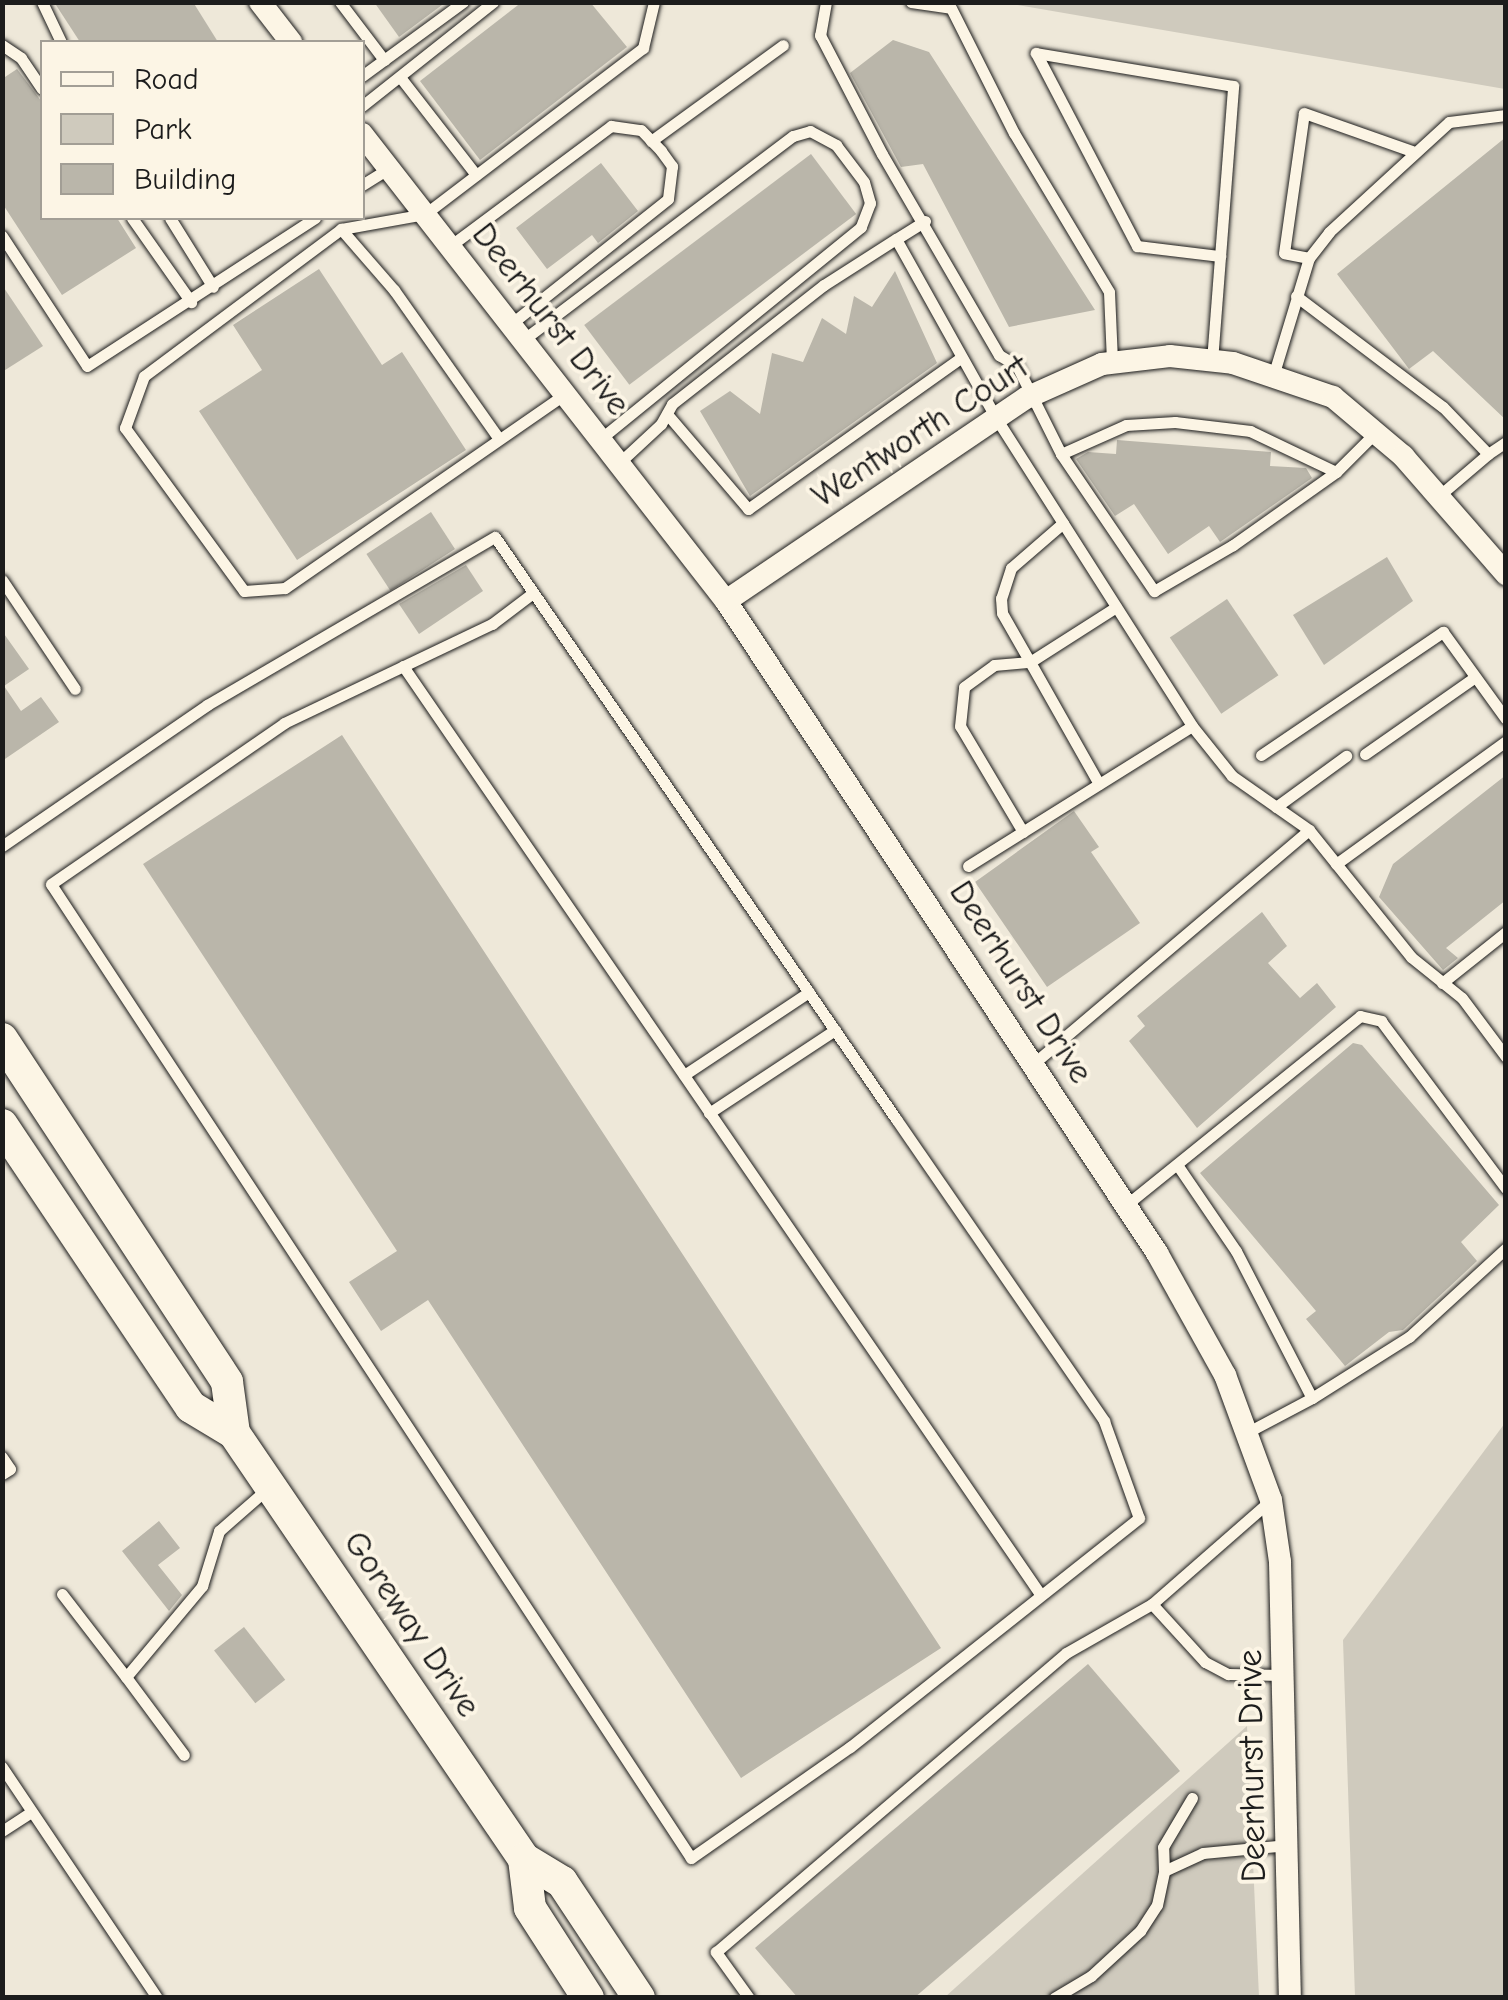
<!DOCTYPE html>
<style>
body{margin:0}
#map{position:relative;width:1508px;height:2000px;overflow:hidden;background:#eee8d9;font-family:"Comic Neue",sans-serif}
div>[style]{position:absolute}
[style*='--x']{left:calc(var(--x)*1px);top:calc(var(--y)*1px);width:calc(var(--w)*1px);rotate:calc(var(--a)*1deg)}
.green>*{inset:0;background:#cfcabd}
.building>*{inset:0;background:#bab6aa;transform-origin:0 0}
.roads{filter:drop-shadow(0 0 2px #1c1c1c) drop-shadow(0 0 2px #1c1c1c)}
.service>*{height:11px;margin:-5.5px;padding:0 5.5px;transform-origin:5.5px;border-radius:5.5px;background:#fcf5e5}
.minor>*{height:22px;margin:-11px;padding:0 11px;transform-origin:11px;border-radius:11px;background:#fcf5e5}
.secondary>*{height:32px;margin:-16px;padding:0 16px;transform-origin:16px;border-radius:16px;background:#fcf5e5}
span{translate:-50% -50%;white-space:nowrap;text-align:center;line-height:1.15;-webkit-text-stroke:8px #fcf5e5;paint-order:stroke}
.street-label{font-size:35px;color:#1c1c1c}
.frame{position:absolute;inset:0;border:5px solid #1c1c1c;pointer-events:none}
.legend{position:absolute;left:40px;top:40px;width:325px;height:180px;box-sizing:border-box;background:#fcf5e5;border:2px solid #a29e95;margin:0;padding:12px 18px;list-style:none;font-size:30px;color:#1c1c1c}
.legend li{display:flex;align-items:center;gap:20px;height:50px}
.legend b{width:50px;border:2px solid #a29e95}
</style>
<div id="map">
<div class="green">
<div style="clip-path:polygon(1006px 3px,1505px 3px,1505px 89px)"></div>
<div style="clip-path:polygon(1505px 1423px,1505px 1997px,1355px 1997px,1343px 1640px)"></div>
<div style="clip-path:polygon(1247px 1726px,1259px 1997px,945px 1997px)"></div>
</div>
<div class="building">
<div style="clip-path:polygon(54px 2px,193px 2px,218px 42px,80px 42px)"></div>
<div style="clip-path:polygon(374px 2px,446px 2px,399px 37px)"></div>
<div style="clip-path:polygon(522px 2px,590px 2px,627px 47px,480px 160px,420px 81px)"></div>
<div style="clip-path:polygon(893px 40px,929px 52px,1095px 310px,1009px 327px,923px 164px,901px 167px,850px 73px)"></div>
<div style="clip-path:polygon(17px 69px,42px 102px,42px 218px,117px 218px,136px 248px,62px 295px,2px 203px,2px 79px)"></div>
<div style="clip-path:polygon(1506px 137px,1506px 420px,1433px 351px,1409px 369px,1337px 274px)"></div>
<div style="left:811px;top:154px;width:75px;height:284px;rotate:53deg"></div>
<div style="clip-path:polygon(601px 163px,638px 211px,598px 243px,592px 235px,547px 269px,516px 228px)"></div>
<div style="clip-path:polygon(319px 269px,382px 365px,402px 352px,466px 450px,297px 560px,199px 411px,262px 370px,233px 325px)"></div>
<div style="clip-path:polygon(895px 271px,937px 363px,750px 496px,700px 411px,730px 391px,760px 414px,772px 353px,803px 362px,822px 318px,846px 334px,854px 296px,872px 307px)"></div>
<div style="clip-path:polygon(2px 285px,43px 346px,2px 372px)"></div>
<div style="clip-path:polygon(1117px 440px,1271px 452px,1270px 466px,1306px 468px,1312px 478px,1220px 542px,1209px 526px,1168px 554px,1134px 504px,1115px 516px,1076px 459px,1088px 452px,1116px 454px)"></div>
<div style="left:431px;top:512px;width:44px;height:77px;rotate:57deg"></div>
<div style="clip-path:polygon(1387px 557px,1413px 601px,1324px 665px,1293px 615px)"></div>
<div style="clip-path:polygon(466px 565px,483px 591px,419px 634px,399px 604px)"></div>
<div style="left:1227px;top:599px;width:92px;height:69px;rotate:56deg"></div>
<div style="clip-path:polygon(2px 631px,29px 669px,4px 686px,21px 711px,41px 697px,59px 722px,2px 761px)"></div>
<div style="clip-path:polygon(342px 735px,941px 1648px,741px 1778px,428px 1300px,381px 1331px,349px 1282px,397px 1251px,143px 864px)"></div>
<div style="clip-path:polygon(1506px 775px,1506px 900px,1446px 948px,1458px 958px,1443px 970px,1379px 897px,1393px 864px)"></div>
<div style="clip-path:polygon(1074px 811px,1099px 847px,1091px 852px,1140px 923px,1047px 987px,975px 882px)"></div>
<div style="clip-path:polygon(1262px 912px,1287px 946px,1268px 963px,1300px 998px,1317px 983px,1336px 1007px,1197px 1128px,1129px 1041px,1145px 1026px,1137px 1016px)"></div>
<div style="clip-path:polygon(1353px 1043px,1362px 1045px,1499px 1205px,1461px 1242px,1477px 1261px,1403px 1330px,1389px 1332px,1345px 1366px,1306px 1319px,1316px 1311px,1200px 1173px)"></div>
<div style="clip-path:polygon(159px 1521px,180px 1548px,158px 1565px,182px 1595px,169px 1611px,122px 1551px)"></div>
<div style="left:244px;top:1627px;width:67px;height:38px;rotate:52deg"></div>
<div style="clip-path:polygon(1088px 1664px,1180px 1771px,914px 1998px,798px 1998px,755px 1948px)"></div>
</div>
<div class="roads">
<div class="service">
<div style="--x:42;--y:2;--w:44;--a:64.6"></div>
<div style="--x:340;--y:2;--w:73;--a:52.8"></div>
<div style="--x:826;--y:2;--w:34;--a:100"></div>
<div style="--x:820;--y:35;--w:134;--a:62.5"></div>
<div style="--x:882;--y:154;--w:233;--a:59.8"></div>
<div style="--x:999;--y:355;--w:21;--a:31"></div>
<div style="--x:1017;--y:366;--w:98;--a:63.4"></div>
<div style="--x:1061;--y:454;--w:71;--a:-24"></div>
<div style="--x:1126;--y:425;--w:49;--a:-3.5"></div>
<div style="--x:1175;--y:422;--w:76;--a:6.8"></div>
<div style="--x:1250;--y:431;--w:95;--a:25.5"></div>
<div style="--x:1336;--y:472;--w:55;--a:-45"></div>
<div style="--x:911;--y:2;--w:40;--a:8.5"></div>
<div style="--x:951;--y:8;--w:140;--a:63.3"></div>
<div style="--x:1014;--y:133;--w:185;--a:59.1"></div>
<div style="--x:1109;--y:292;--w:70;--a:87.5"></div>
<div style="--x:2;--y:45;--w:23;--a:34"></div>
<div style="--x:21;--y:58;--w:37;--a:56"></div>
<div style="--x:362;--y:76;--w:125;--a:-36.2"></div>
<div style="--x:400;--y:77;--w:124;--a:52.2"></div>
<div style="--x:362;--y:106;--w:167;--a:-38.4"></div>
<div style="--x:651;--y:141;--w:163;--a:-36"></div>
<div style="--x:362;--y:185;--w:32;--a:-32"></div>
<div style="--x:132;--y:218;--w:103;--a:54.9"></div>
<div style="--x:170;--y:218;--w:81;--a:58.1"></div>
<div style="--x:925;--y:221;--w:34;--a:148"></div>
<div style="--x:896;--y:239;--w:205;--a:60.8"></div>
<div style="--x:996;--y:418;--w:365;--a:57.5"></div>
<div style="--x:341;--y:229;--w:81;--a:49"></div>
<div style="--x:394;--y:290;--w:182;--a:54.8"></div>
<div style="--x:2;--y:236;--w:155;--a:56.8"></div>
<div style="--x:87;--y:366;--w:272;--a:-33"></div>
<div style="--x:450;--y:246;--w:201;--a:-36.7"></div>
<div style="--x:611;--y:126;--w:30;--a:8"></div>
<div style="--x:641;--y:130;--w:29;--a:46"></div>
<div style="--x:661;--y:151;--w:19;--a:54"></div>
<div style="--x:672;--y:166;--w:33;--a:97"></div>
<div style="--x:668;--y:199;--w:201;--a:141.5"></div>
<div style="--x:1309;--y:258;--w:25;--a:-169"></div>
<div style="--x:1284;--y:253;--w:141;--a:-81.9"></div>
<div style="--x:1304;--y:113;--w:114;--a:19.4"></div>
<div style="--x:1296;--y:296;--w:184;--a:37.1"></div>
<div style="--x:1443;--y:407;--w:65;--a:46.2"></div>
<div style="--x:1488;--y:454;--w:63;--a:139.5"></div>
<div style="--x:523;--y:340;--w:338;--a:-37.1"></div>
<div style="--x:793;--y:136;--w:18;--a:-16"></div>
<div style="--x:810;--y:131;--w:30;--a:28"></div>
<div style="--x:836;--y:145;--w:46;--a:52.9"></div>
<div style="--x:864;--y:182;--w:22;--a:74"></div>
<div style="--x:870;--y:203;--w:26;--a:111"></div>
<div style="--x:861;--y:227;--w:336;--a:140.9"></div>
<div style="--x:1212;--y:361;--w:276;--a:-85.6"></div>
<div style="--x:1233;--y:86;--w:200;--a:-170.5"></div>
<div style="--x:1036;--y:53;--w:218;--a:62.4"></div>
<div style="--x:1137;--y:246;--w:84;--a:6.9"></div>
<div style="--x:1274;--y:373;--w:120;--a:-73.1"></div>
<div style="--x:1309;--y:258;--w:33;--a:-52"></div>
<div style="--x:1329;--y:232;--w:163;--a:-42.5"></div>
<div style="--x:1449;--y:122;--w:57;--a:-7"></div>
<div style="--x:565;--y:394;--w:341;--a:145.3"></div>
<div style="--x:285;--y:588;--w:41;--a:175.8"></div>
<div style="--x:244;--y:591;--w:202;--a:-126.1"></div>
<div style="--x:125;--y:428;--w:55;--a:-69.9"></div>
<div style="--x:144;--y:376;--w:246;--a:-36.7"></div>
<div style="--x:341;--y:229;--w:85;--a:-10.1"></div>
<div style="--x:425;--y:214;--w:274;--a:-37.3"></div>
<div style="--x:643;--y:48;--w:47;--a:-76.6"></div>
<div style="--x:667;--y:414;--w:125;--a:49.5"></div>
<div style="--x:748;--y:509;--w:262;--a:-35.4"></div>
<div style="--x:1061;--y:454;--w:166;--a:55.8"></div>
<div style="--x:1154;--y:591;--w:91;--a:-30.2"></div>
<div style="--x:1233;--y:545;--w:126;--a:-35.3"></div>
<div style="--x:1488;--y:454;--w:22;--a:-34"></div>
<div style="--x:619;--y:463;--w:57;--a:-42.9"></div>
<div style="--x:661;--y:424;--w:23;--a:-61"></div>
<div style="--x:672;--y:404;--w:193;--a:-38.1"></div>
<div style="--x:824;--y:285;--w:85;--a:-32.6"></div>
<div style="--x:1063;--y:523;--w:69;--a:139.1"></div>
<div style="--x:1011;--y:568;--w:32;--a:108"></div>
<div style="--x:1001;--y:598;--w:15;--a:86"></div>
<div style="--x:1002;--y:613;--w:56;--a:60.3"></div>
<div style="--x:1030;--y:662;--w:102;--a:-32.6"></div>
<div style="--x:2;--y:580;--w:131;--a:56.2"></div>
<div style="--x:403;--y:666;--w:1126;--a:55.53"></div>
<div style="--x:1365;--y:754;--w:134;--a:-35"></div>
<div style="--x:1261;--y:755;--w:220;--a:-34.1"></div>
<div style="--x:1443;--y:632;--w:107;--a:54.1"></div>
<div style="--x:1276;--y:807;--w:87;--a:-36.1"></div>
<div style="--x:1023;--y:832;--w:123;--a:-120.7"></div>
<div style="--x:960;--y:726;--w:39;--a:-84"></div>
<div style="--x:964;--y:687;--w:37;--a:-36"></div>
<div style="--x:994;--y:665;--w:36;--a:-5"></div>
<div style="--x:1030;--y:662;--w:140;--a:60.5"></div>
<div style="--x:2;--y:846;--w:249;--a:-34.5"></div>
<div style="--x:207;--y:705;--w:333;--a:-30.3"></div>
<div style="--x:495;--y:537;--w:707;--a:55.43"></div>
<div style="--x:896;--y:1119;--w:367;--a:55.4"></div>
<div style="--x:1104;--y:1421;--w:103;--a:70.2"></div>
<div style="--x:1139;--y:1518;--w:369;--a:141.6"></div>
<div style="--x:850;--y:1747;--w:194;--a:145.1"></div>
<div style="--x:691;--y:1858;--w:1165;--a:-123.31"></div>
<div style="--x:51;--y:884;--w:283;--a:-34.6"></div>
<div style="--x:284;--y:723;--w:230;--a:-25.5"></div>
<div style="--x:492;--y:624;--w:51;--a:-37.1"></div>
<div style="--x:1336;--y:864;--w:210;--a:-35.9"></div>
<div style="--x:968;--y:866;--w:264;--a:-32"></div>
<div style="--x:1192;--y:726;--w:64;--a:51.3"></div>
<div style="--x:1232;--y:776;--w:94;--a:35"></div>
<div style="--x:1309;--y:830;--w:163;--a:51.2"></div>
<div style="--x:1411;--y:957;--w:65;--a:38.8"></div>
<div style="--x:1462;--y:998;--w:74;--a:53.3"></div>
<div style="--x:1442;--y:983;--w:82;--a:-38.6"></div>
<div style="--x:1033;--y:1064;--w:362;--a:-40.3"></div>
<div style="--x:684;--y:1075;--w:150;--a:-33.6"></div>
<div style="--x:709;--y:1113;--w:151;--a:-33.4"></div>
<div style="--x:1178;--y:1166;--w:103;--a:55.7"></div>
<div style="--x:1236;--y:1251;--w:165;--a:62.7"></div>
<div style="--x:1312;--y:1398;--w:115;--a:-32.2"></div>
<div style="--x:1409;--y:1337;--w:132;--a:-42.5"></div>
<div style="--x:1126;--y:1205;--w:301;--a:-38.9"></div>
<div style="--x:1360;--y:1016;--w:22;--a:13"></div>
<div style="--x:1381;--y:1021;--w:209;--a:53.3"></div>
<div style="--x:1246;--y:1433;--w:75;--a:-27.9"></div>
<div style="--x:2;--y:1457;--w:14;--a:56"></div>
<div style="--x:10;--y:1469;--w:9;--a:148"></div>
<div style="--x:62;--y:1594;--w:105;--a:52.4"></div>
<div style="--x:126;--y:1677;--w:119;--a:-50.1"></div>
<div style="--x:202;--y:1586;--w:58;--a:-72.8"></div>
<div style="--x:219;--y:1531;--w:64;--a:-41.2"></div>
<div style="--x:1152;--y:1604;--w:79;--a:47.6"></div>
<div style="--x:1205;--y:1662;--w:26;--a:28"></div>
<div style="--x:1228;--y:1674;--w:55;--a:1"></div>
<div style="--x:126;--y:1677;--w:97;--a:53.4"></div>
<div style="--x:2;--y:1767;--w:278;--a:56.1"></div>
<div style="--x:2;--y:1831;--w:35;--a:-33"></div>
<div style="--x:1164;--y:1871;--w:24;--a:-92"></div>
<div style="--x:1163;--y:1847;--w:57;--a:-59.4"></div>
<div style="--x:749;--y:1998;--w:57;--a:-125.7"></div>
<div style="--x:716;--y:1952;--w:460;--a:-40.5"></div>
<div style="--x:1066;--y:1653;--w:99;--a:-29.7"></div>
<div style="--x:1152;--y:1604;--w:158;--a:-41.2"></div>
<div style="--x:1054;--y:1998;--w:43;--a:-30.7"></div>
<div style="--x:1091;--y:1976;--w:67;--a:-42.6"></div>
<div style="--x:1140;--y:1931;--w:31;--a:-57"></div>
<div style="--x:1157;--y:1905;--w:35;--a:-78"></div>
<div style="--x:1164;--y:1871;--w:43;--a:-24.8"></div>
<div style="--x:1203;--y:1853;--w:85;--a:-5.4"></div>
</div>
<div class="minor">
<div style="--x:260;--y:2;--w:51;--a:52.2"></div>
<div style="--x:362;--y:134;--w:592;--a:52.07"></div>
<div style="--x:726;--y:601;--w:782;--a:56.53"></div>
<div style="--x:1157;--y:1253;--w:140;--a:60.9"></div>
<div style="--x:1225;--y:1375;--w:133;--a:69.8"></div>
<div style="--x:1271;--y:1500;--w:63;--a:81.7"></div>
<div style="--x:1280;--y:1562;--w:436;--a:88.7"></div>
<div style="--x:726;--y:601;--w:362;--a:-34.1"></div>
<div style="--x:1026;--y:398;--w:83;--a:-24.1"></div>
<div style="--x:1102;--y:364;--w:68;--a:-6.7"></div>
<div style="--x:1170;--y:356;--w:63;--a:6.3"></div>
<div style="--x:1233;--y:363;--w:106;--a:18.8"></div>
<div style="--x:1333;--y:397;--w:92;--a:40.1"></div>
<div style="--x:1403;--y:456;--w:157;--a:48.9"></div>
</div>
<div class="secondary">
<div style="--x:2;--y:1039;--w:410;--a:56.7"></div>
<div style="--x:227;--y:1382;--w:51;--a:82.2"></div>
<div style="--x:2;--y:1125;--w:339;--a:56.2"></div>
<div style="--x:191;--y:1407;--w:50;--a:31.2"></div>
<div style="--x:234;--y:1433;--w:515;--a:55.75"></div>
<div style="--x:524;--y:1859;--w:44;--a:31.2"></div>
<div style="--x:562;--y:1882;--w:139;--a:56.4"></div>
<div style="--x:524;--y:1859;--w:49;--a:83"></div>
<div style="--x:530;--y:1908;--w:107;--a:57.2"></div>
</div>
</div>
<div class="street-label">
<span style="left:551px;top:319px;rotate:52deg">Deerhurst Drive</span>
<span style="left:920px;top:431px;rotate:-33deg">Wentworth Court</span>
<span style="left:1021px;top:982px;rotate:57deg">Deerhurst Drive</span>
<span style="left:412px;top:1624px;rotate:56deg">Goreway Drive</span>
<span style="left:1252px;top:1766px;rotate:-91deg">Deerhurst Drive</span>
</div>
<div class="frame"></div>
<ul class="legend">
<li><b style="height:12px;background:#fcf5e5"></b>Road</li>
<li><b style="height:28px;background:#cfcabd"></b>Park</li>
<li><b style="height:28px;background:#bab6aa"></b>Building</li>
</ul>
</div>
